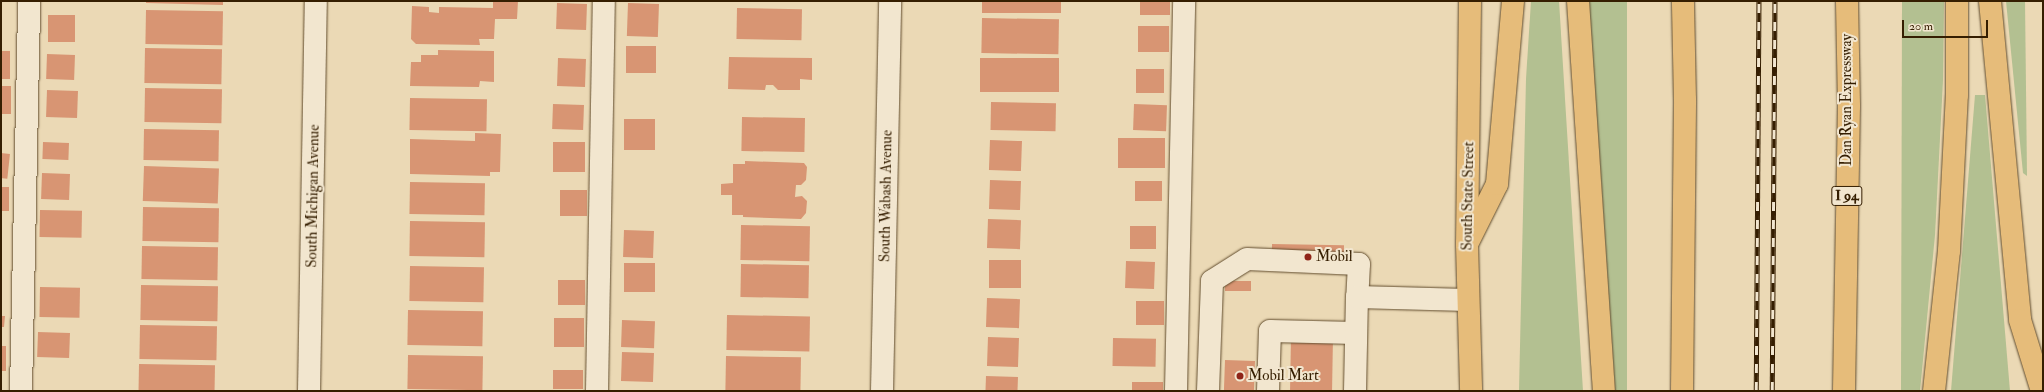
<!DOCTYPE html>
<style>
body{margin:0}
#map{position:relative;width:2044px;height:392px;overflow:hidden;background:#ebd9b5;font-family:"IM FELL Double Pica",serif}
div>[style]{position:absolute}
[style*='--x']{left:calc(var(--x)*1px);top:calc(var(--y)*1px);width:calc(var(--w)*1px);rotate:calc(var(--a)*1deg)}
.green>*{inset:0;background:#b3c091}
.building>*{inset:0;background:#d89573;transform-origin:0 0}
.roads{filter:drop-shadow(0 0 1px #624d2e) drop-shadow(0 0 1px #624d2e)}
.minor>*{height:22px;margin:-11px;padding:0 11px;transform-origin:11px;border-radius:11px;background:#f2e6cf}
.major>*{height:22px;margin:-11px;padding:0 11px;transform-origin:11px;border-radius:11px;background:#e6bc7a}
.highway>*{height:22px;margin:-11px;padding:0 11px;transform-origin:11px;border-radius:11px;background:#e6bc7a}
.rail>*{height:4.5px;margin-top:-2.25px;transform-origin:0;background:repeating-linear-gradient(90deg,#f2e6cf 0 9px,#351e01 0 18px);box-sizing:border-box;border-block:1px solid #351e01}
.dots>*{width:11px;height:11px;translate:-50% -50%;box-sizing:border-box;border:2px solid #f2e6cf;border-radius:50%}
span{translate:-50% -50%;white-space:nowrap;text-align:center;line-height:1.15;-webkit-text-stroke:4px #f2e6cf;paint-order:stroke}
.shield-label span{padding:1px 3px;background:#f2e6cf;border:1px solid;border-radius:3px;-webkit-text-stroke-width:0}
.shield-label{font-size:14px;color:#351e01;font-weight:700}
.street-label{font-size:15px;color:#351e01}
.poi-label{font-size:15px;color:#351e01}
.left{translate:0 -50%;text-align:left}
.frame{position:absolute;inset:0;border:2px solid #351e01;pointer-events:none}
.scale{position:absolute;left:1902px;top:20px;width:86px;height:18px;box-sizing:border-box;border:2px solid #351e01;border-top:0;padding-left:5px;font-size:12px;line-height:14px;white-space:nowrap;color:#351e01;-webkit-text-stroke:3px #f2e6cf;paint-order:stroke}
</style>
<div id="map">
<div class="green">
<div style="clip-path:polygon(1531px 1px,1559px 1px,1583px 391px,1519px 391px,1526px 79px)"></div>
<div style="clip-path:polygon(1589px 1px,1627px 1px,1627px 391px,1615px 391px)"></div>
<div style="clip-path:polygon(1902px 1px,1944px 1px,1943px 80px,1935px 235px,1920px 391px,1901px 391px)"></div>
<div style="clip-path:polygon(2006px 1px,2025px 1px,2027px 176px,2023px 173px)"></div>
<div style="clip-path:polygon(1975px 95px,1985px 95px,2010px 391px,1951px 391px)"></div>
</div>
<div class="building">
<div style="clip-path:polygon(146px 1px,223px 1px,223px 5px,146px 3px)"></div>
<div style="clip-path:polygon(493px 1px,518px 1px,517px 19px,495px 19px,494px 39px,479px 39px,480px 45px,416px 44px,411px 39px,412px 6px,429px 7px,429px 12px,439px 13px,439px 7px,493px 8px)"></div>
<div style="left:982px;top:1px;width:79px;height:12px"></div>
<div style="left:1140px;top:1px;width:30px;height:14px"></div>
<div style="left:557px;top:3px;width:30px;height:26px;rotate:2deg"></div>
<div style="left:628px;top:3px;width:31px;height:33px;rotate:2deg"></div>
<div style="left:737px;top:8px;width:65px;height:31px;rotate:1deg"></div>
<div style="left:146px;top:10px;width:77px;height:34px;rotate:1deg"></div>
<div style="left:48px;top:15px;width:27px;height:27px"></div>
<div style="left:982px;top:18px;width:77px;height:35px;rotate:1deg"></div>
<div style="left:1138px;top:26px;width:31px;height:26px"></div>
<div style="left:626px;top:46px;width:30px;height:27px"></div>
<div style="left:145px;top:48px;width:77px;height:35px;rotate:1deg"></div>
<div style="clip-path:polygon(438px 50px,494px 51px,494px 82px,480px 81px,479px 87px,410px 86px,411px 62px,421px 62px,421px 55px,438px 55px)"></div>
<div style="left:1px;top:51px;width:9px;height:28px"></div>
<div style="left:47px;top:54px;width:28px;height:25px;rotate:2deg"></div>
<div style="clip-path:polygon(729px 57px,812px 58px,812px 80px,800px 79px,800px 90px,778px 90px,773px 85px,766px 85px,765px 90px,728px 89px)"></div>
<div style="left:558px;top:58px;width:28px;height:28px;rotate:2deg"></div>
<div style="left:980px;top:58px;width:79px;height:34px"></div>
<div style="left:1136px;top:69px;width:28px;height:24px"></div>
<div style="left:1px;top:86px;width:10px;height:28px"></div>
<div style="left:145px;top:88px;width:77px;height:34px;rotate:1deg"></div>
<div style="left:47px;top:90px;width:31px;height:27px;rotate:2deg"></div>
<div style="left:410px;top:98px;width:77px;height:32px;rotate:1deg"></div>
<div style="left:991px;top:102px;width:65px;height:28px;rotate:1deg"></div>
<div style="left:553px;top:104px;width:31px;height:25px;rotate:2deg"></div>
<div style="left:1134px;top:104px;width:33px;height:26px;rotate:2deg"></div>
<div style="left:742px;top:117px;width:63px;height:34px;rotate:1deg"></div>
<div style="left:624px;top:119px;width:31px;height:31px"></div>
<div style="left:144px;top:129px;width:75px;height:31px;rotate:1deg"></div>
<div style="clip-path:polygon(475px 133px,501px 134px,500px 172px,490px 172px,490px 176px,410px 174px,410px 139px,475px 141px)"></div>
<div style="left:1118px;top:138px;width:47px;height:30px"></div>
<div style="left:990px;top:140px;width:32px;height:30px;rotate:2deg"></div>
<div style="left:43px;top:142px;width:26px;height:17px;rotate:2deg"></div>
<div style="left:553px;top:142px;width:32px;height:30px"></div>
<div style="left:1px;top:153px;width:9px;height:25px;rotate:6deg"></div>
<div style="clip-path:polygon(745px 161px,804px 163px,807px 167px,806px 180px,801px 185px,796px 185px,795px 197px,802px 196px,807px 201px,806px 213px,801px 219px,743px 217px,743px 215px,732px 215px,732px 195px,721px 195px,721px 184px,733px 183px,733px 164px,745px 164px)"></div>
<div style="left:144px;top:166px;width:75px;height:35px;rotate:2deg"></div>
<div style="left:42px;top:173px;width:28px;height:26px;rotate:2deg"></div>
<div style="left:990px;top:180px;width:31px;height:29px;rotate:2deg"></div>
<div style="left:1135px;top:181px;width:27px;height:20px"></div>
<div style="left:410px;top:182px;width:75px;height:32px;rotate:1deg"></div>
<div style="left:1px;top:187px;width:8px;height:24px"></div>
<div style="left:560px;top:190px;width:27px;height:26px"></div>
<div style="left:143px;top:207px;width:76px;height:34px;rotate:1deg"></div>
<div style="left:40px;top:210px;width:42px;height:27px;rotate:1deg"></div>
<div style="left:988px;top:219px;width:33px;height:29px;rotate:2deg"></div>
<div style="left:410px;top:221px;width:75px;height:35px;rotate:1deg"></div>
<div style="left:741px;top:225px;width:69px;height:35px;rotate:1deg"></div>
<div style="left:1130px;top:226px;width:26px;height:23px"></div>
<div style="left:624px;top:230px;width:30px;height:27px;rotate:2deg"></div>
<div style="left:1272px;top:244px;width:72px;height:26px;rotate:1deg"></div>
<div style="left:142px;top:246px;width:76px;height:33px;rotate:1deg"></div>
<div style="left:989px;top:260px;width:32px;height:28px"></div>
<div style="left:1126px;top:261px;width:29px;height:27px;rotate:2deg"></div>
<div style="left:624px;top:263px;width:31px;height:29px"></div>
<div style="left:741px;top:264px;width:68px;height:33px;rotate:1deg"></div>
<div style="left:410px;top:266px;width:74px;height:35px;rotate:1deg"></div>
<div style="left:558px;top:280px;width:27px;height:25px"></div>
<div style="left:1225px;top:281px;width:26px;height:10px"></div>
<div style="left:141px;top:285px;width:77px;height:35px;rotate:1deg"></div>
<div style="left:40px;top:287px;width:40px;height:30px;rotate:1deg"></div>
<div style="left:987px;top:298px;width:33px;height:29px;rotate:2deg"></div>
<div style="left:1136px;top:301px;width:28px;height:24px"></div>
<div style="left:408px;top:310px;width:75px;height:35px;rotate:1deg"></div>
<div style="left:727px;top:315px;width:83px;height:35px;rotate:1deg"></div>
<div style="clip-path:polygon(1px 316px,5px 316px,4px 327px,1px 327px)"></div>
<div style="left:554px;top:318px;width:30px;height:29px"></div>
<div style="left:622px;top:320px;width:33px;height:27px;rotate:2deg"></div>
<div style="left:140px;top:325px;width:77px;height:34px;rotate:1deg"></div>
<div style="left:38px;top:332px;width:32px;height:25px;rotate:2deg"></div>
<div style="left:1291px;top:336px;width:42px;height:55px;rotate:1deg"></div>
<div style="left:988px;top:337px;width:31px;height:29px;rotate:2deg"></div>
<div style="left:1113px;top:338px;width:43px;height:28px;rotate:1deg"></div>
<div style="left:1px;top:346px;width:5px;height:25px"></div>
<div style="left:622px;top:352px;width:32px;height:29px;rotate:2deg"></div>
<div style="left:408px;top:355px;width:75px;height:34px;rotate:1deg"></div>
<div style="left:726px;top:356px;width:75px;height:35px;rotate:1deg"></div>
<div style="left:1225px;top:360px;width:30px;height:31px;rotate:2deg"></div>
<div style="left:139px;top:364px;width:76px;height:27px;rotate:1deg"></div>
<div style="left:553px;top:370px;width:30px;height:19px"></div>
<div style="left:986px;top:376px;width:32px;height:15px;rotate:2deg"></div>
<div style="left:1132px;top:382px;width:31px;height:9px"></div>
</div>
<div class="roads">
<div class="minor">
<div style="--x:21;--y:391;--w:390;--a:-88.8"></div>
<div style="--x:309;--y:391;--w:390;--a:-89"></div>
<div style="--x:597;--y:391;--w:390;--a:-89"></div>
<div style="--x:882;--y:391;--w:390;--a:-88.8"></div>
<div style="--x:1176;--y:391;--w:390;--a:-88.8"></div>
<div style="--x:1208;--y:391;--w:110;--a:-87.9"></div>
<div style="--x:1212;--y:281;--w:41;--a:-32.2"></div>
<div style="--x:1247;--y:259;--w:112;--a:2.6"></div>
<div style="--x:1359;--y:264;--w:33;--a:93"></div>
<div style="--x:1268;--y:391;--w:60;--a:-88.1"></div>
<div style="--x:1270;--y:331;--w:86;--a:1.3"></div>
<div style="--x:1355;--y:391;--w:94;--a:-88.8"></div>
<div style="--x:1357;--y:297;--w:110;--a:1.6"></div>
</div>
<div class="major">
<div style="--x:1470;--y:1;--w:243;--a:90.7"></div>
<div style="--x:1467;--y:244;--w:147;--a:88.4"></div>
</div>
<div class="highway">
<div style="--x:1578;--y:1;--w:391;--a:86.2"></div>
<div style="--x:1990;--y:1;--w:320;--a:84.6"></div>
<div style="--x:2020;--y:320;--w:74;--a:72.8"></div>
<div style="--x:1467;--y:244;--w:67;--a:-63.4"></div>
<div style="--x:1497;--y:184;--w:184;--a:-85"></div>
<div style="--x:1682;--y:391;--w:291;--a:-89.4"></div>
<div style="--x:1685;--y:100;--w:99;--a:-91.2"></div>
<div style="--x:1844;--y:391;--w:285;--a:-89"></div>
<div style="--x:1849;--y:106;--w:105;--a:-91.1"></div>
<div style="--x:1934;--y:391;--w:141;--a:-83.9"></div>
<div style="--x:1949;--y:251;--w:156;--a:-87.1"></div>
<div style="--x:1957;--y:95;--w:94;--a:-90"></div>
</div>
</div>
<div class="rail">
<div style="--x:1756;--y:391;--w:390;--a:-89.6"></div>
<div style="--x:1772;--y:391;--w:390;--a:-89.6"></div>
</div>
<div class="dots">
<div style="left:1308px;top:257px;background:#8f2418"></div>
<div style="left:1240px;top:376px;background:#8f2418"></div>
</div>
<div class="shield-label">
<span style="left:1847px;top:196px">I 94</span>
</div>
<div class="street-label">
<span style="left:1847px;top:100px;rotate:-90deg">Dan Ryan Expressway</span>
<span style="left:313px;top:196px;rotate:-89deg">South Michigan Avenue</span>
<span style="left:886px;top:196px;rotate:-89deg">South Wabash Avenue</span>
<span style="left:1468px;top:196px;rotate:-89deg">South State Street</span>
</div>
<div class="poi-label">
<span class="left" style="left:1316px;top:257px">Mobil</span>
<span class="left" style="left:1248px;top:376px">Mobil Mart</span>
</div>
<div class="frame"></div>
<div class="scale">20 m</div>
</div>
